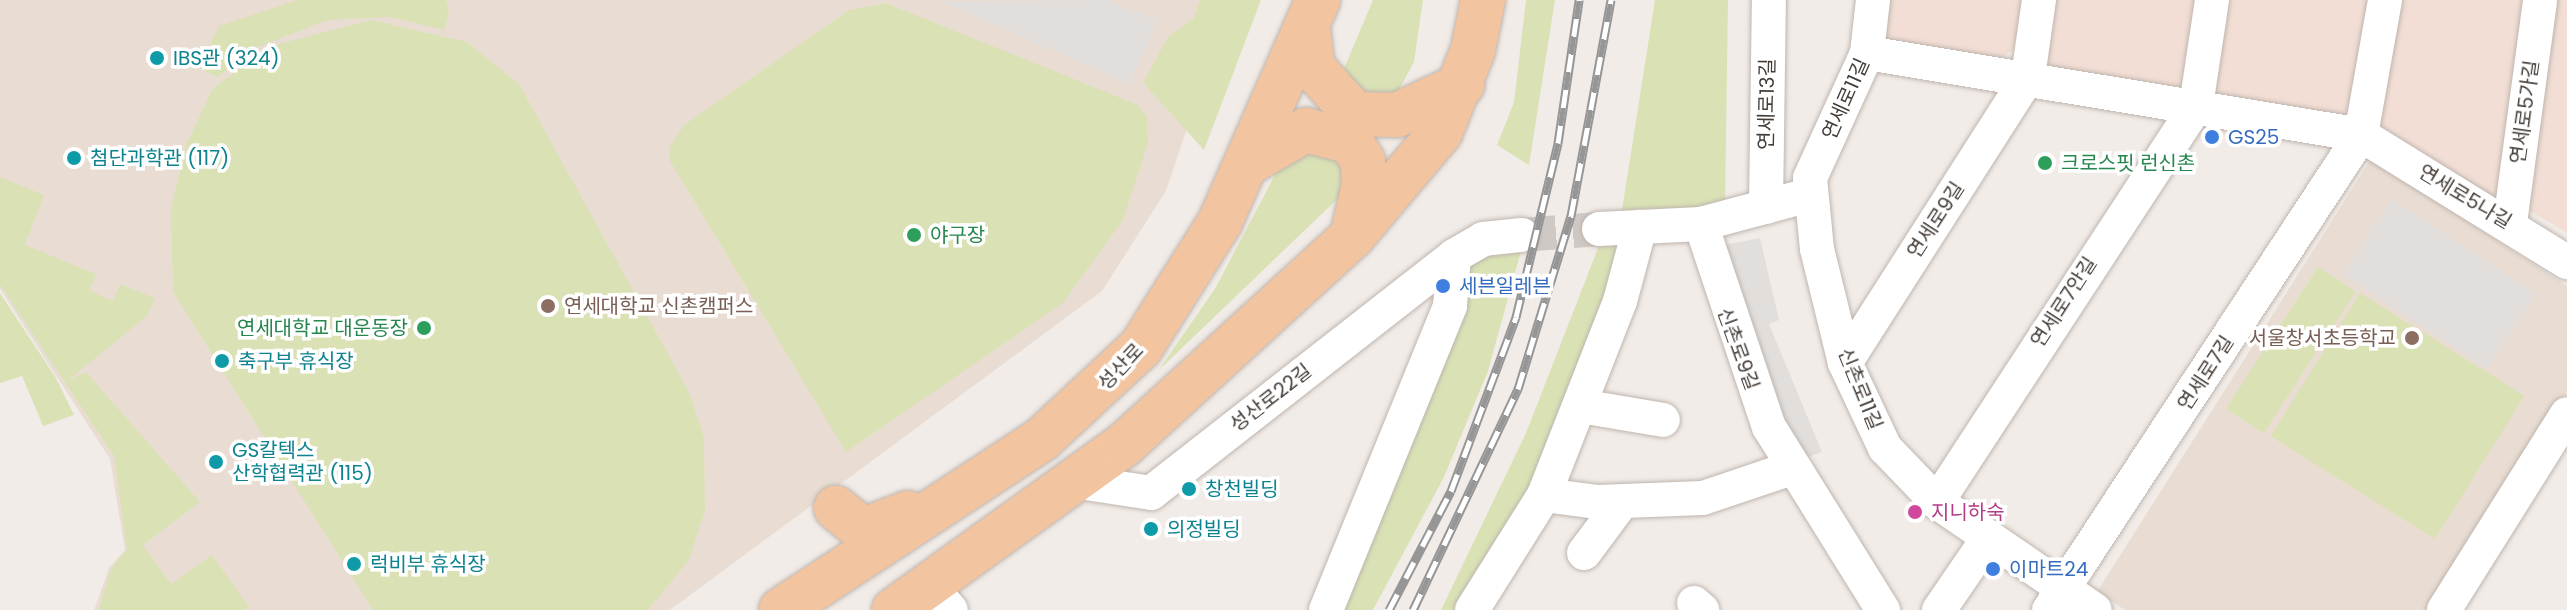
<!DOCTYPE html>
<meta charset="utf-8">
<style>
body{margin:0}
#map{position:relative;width:2567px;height:610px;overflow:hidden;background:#f2ece8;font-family:Poppins,"Noto Sans KR",sans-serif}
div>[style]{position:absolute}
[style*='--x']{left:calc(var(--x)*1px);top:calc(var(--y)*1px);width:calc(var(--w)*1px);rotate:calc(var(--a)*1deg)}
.commercial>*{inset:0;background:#f2ded5}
.education>*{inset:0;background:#e9ddd3}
.green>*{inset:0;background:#dae2b5;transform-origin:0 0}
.parking>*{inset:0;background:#e1dedc;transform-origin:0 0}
.minor-tunnel>*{height:34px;margin-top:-17px;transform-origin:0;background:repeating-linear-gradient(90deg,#cfc9c5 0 34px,transparent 0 51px)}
.roads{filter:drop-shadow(0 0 2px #bfb5ae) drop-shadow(0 0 2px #bfb5ae)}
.minor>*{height:34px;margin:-17px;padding:0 17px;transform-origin:17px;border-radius:17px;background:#fff}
.major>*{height:44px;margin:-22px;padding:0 22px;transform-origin:22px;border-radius:22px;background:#f3c4a0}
.rail>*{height:9px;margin-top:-4.5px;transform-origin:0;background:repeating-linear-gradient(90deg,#fff 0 18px,#969696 0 36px);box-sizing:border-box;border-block:2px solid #969696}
.dots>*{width:22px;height:22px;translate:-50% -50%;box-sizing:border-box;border:4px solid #fff;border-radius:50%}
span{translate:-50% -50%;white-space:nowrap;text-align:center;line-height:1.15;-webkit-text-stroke:7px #fff;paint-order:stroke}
.culture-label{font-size:20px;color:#0d838f}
.left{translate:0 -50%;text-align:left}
.street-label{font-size:20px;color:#443c37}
.shop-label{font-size:20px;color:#366cbe}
.leisure-label{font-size:20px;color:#27864d}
.right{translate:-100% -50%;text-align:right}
.education-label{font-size:20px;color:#785e54}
.hotel-label{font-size:20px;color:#b23c85}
</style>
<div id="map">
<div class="commercial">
<div style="clip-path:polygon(1885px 0,2028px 0,2016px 48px,1997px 61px,1880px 43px)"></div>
<div style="clip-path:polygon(2047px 0,2202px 0,2191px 75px,2176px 91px,2037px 69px)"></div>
<div style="clip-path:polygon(2220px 0,2373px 0,2351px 122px,2211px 96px)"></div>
<div style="clip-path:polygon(2400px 0,2527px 0,2497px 199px,2379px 134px)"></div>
<div style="clip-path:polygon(2553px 0,2567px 0,2567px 233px,2527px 209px)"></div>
</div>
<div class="education">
<div style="clip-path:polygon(0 0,1230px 0,1166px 191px,1102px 291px,670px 610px,94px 610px,109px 568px,125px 550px,110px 459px,0 289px)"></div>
<div style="clip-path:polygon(2371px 159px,2567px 286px,2567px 391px,2429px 610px,2125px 610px,2097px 592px)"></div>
</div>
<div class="green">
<div style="clip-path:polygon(297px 0,446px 0,449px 12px,444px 30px,390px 17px,328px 20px,255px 48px,218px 77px,198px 68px,219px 26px)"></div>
<div style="clip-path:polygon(1200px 0,1261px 0,1204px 150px,1143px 83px,1168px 37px,1194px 18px)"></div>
<div style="clip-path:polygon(1373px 0,1423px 0,1414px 62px,1396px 95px,1369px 97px,1343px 71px)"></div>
<div style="clip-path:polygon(1526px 0,1555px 0,1529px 165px,1497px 145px,1514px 102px)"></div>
<div style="clip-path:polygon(1655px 0,1728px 0,1725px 208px,1621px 216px)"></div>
<div style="clip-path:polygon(886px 3px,1138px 105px,1147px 117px,1148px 143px,1123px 220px,1063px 303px,846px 452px,670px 161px,670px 147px,684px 125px,849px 10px)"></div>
<div style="clip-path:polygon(371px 20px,467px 42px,519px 84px,689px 392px,704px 437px,705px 510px,689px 560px,648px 610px,373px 610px,173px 292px,171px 208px,187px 143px,213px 88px,268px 47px)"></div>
<div style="clip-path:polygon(1322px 138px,1353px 184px,1159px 370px,1216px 287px,1286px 154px)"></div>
<div style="clip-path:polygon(0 177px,44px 195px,25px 245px,96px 274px,90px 291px,113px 301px,120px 284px,155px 298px,147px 316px,67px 381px,86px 372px,200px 502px,143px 545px,171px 584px,212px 555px,249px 607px,245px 610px,98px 610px,111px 569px,127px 549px,114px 456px,0 285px)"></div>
<div style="clip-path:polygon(1524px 240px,1488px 371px,1444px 477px,1373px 610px,1333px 610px,1462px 259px)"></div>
<div style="clip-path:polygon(1631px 242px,1583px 382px,1467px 610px,1441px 610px,1526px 433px,1600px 243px)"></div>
<div style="left:2318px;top:267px;width:45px;height:169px;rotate:33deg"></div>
<div style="clip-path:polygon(0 293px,56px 378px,74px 415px,43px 426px,22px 376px,0 383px)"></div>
<div style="left:2360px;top:293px;width:194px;height:169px;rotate:32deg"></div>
</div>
<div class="parking">
<div style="clip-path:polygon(1108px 0,1157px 21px,1130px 84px,942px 2px)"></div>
<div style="left:2391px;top:199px;width:173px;height:90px;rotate:33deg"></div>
<div style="clip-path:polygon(1760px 238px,1779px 320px,1769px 324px,1822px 452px,1793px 462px,1719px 246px)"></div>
</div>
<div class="minor-tunnel">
<div style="--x:1522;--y:235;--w:77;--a:-4.5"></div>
</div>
<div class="roads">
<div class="minor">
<div style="--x:1873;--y:0;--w:53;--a:96.5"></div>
<div style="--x:1867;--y:53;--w:137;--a:114.5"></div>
<div style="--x:1810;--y:178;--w:71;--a:84.4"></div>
<div style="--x:1817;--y:249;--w:117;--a:76.2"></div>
<div style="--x:1845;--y:363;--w:94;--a:64.8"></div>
<div style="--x:1885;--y:448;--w:75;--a:46.1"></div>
<div style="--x:1937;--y:502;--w:191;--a:34.4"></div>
<div style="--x:1867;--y:53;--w:501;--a:9.42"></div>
<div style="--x:2361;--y:135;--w:242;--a:31.7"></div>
<div style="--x:1766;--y:207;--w:207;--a:-89.2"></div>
<div style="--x:2510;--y:223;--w:225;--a:-82.3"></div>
<div style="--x:1701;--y:224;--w:214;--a:71.5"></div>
<div style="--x:1769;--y:427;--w:216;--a:58.1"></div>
<div style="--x:1599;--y:229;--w:102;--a:-2.8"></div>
<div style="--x:1701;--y:224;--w:112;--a:-15"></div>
<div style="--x:1845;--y:363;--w:340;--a:-57.4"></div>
<div style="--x:2028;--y:77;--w:78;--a:-81.9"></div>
<div style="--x:1581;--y:406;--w:83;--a:9.7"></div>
<div style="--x:1073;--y:481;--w:79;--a:8.7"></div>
<div style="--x:1151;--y:493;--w:385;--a:-38"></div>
<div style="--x:1454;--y:256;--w:34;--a:-30"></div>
<div style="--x:1483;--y:239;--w:39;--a:-6"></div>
<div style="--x:1544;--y:495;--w:53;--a:7.5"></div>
<div style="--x:1597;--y:502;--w:106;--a:-2.2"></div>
<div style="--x:1703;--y:498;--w:91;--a:-18.6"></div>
<div style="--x:1937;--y:502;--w:473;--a:-56.8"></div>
<div style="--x:2196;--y:106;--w:107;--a:-81.4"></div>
<div style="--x:1584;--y:553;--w:64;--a:-53.3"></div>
<div style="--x:929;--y:585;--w:33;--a:49"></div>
<div style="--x:1694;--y:603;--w:11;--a:41"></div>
<div style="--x:1326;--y:610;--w:328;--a:-67.8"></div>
<div style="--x:1450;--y:306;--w:50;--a:-85.4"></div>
<div style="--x:1472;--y:610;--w:136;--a:-57.9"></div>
<div style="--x:1544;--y:495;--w:208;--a:-68.6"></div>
<div style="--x:1620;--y:301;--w:77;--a:-74.9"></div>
<div style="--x:1939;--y:610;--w:88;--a:-55.6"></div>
<div style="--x:2049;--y:610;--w:568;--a:-56.7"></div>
<div style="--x:2361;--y:135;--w:137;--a:-79.9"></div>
<div style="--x:2444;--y:610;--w:231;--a:-57.9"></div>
</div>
<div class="major">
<div style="--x:1308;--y:29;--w:39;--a:83"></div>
<div style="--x:1313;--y:68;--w:62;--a:47.6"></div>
<div style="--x:1355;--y:114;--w:42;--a:1.4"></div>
<div style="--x:1397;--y:115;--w:72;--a:-24.8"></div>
<div style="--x:1248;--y:163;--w:67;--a:-29.6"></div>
<div style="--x:1306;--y:130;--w:47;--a:14.9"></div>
<div style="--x:1351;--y:142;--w:22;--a:58"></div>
<div style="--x:1363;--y:161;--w:24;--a:88"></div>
<div style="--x:1364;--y:185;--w:53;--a:103"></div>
<div style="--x:836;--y:508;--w:35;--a:39"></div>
<div style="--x:863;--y:530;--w:48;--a:-20.7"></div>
<div style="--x:781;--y:610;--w:312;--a:-33.2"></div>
<div style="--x:1042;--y:439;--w:135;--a:-42.9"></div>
<div style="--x:1141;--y:347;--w:148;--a:-57.7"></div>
<div style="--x:1220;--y:222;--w:243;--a:-66.2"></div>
<div style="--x:894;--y:610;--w:283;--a:-35.7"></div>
<div style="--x:1124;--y:445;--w:309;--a:-42.4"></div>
<div style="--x:1352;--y:237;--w:136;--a:-49.8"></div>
<div style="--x:1440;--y:133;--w:89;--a:-68.3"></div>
<div style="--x:1473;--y:50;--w:51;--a:-78.7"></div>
</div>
</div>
<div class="rail">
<div style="--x:1389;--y:610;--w:134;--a:-62.5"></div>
<div style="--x:1451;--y:491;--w:186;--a:-69.5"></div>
<div style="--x:1516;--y:317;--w:179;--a:-76.4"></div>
<div style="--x:1558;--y:143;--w:145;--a:-81.6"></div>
<div style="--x:1413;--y:610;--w:245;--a:-64.6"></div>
<div style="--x:1518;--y:389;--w:181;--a:-73"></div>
<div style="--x:1571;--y:216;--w:220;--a:-79.5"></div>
</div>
<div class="dots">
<div style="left:157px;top:58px;background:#0f9aa8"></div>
<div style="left:2212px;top:137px;background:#3f7fe0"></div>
<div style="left:74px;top:158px;background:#0f9aa8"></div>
<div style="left:2045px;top:163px;background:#2e9e5b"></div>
<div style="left:914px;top:235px;background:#2e9e5b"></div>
<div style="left:1443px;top:286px;background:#3f7fe0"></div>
<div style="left:548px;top:306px;background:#8d6e63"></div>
<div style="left:424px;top:328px;background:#2e9e5b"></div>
<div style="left:2412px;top:338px;background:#8d6e63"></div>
<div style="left:222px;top:361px;background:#0f9aa8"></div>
<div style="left:216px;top:462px;background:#0f9aa8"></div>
<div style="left:1189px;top:489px;background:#0f9aa8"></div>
<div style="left:1915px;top:512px;background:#d1479c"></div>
<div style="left:1151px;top:529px;background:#0f9aa8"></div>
<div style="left:354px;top:564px;background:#0f9aa8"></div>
<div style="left:1993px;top:569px;background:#3f7fe0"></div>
</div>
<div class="culture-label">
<span class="left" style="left:173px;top:58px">IBS관 (324)</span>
<span class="left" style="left:90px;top:158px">첨단과학관 (117)</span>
<span class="left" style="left:238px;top:361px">축구부 휴식장</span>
<span class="left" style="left:232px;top:462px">GS칼텍스<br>산학협력관 (115)</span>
<span class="left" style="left:1205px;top:489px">창천빌딩</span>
<span class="left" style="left:1167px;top:529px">의정빌딩</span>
<span class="left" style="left:370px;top:564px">럭비부 휴식장</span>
</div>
<div class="street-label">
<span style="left:1846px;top:99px;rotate:-66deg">연세로11길</span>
<span style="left:1767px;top:104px;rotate:-89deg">연세로13길</span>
<span style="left:2525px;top:112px;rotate:-82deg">연세로5가길</span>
<span style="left:2465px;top:197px;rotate:31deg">연세로5나길</span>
<span style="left:1936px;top:220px;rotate:-57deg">연세로9길</span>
<span style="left:2064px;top:302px;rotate:-57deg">연세로7안길</span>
<span style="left:1738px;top:349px;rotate:70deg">신촌로9길</span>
<span style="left:1121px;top:367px;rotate:-47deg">성산로</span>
<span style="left:2206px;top:373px;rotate:-57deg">연세로7길</span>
<span style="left:1860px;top:389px;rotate:68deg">신촌로11길</span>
<span style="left:1271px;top:398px;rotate:-38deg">성산로22길</span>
</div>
<div class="shop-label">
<span class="left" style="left:2228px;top:137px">GS25</span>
<span class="left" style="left:1459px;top:286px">세븐일레븐</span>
<span class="left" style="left:2009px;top:569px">이마트24</span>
</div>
<div class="leisure-label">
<span class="left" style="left:2061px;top:163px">크로스핏 런신촌</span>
<span class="left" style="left:930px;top:235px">야구장</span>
<span class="right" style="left:408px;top:328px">연세대학교 대운동장</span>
</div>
<div class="education-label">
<span class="left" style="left:564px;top:306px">연세대학교 신촌캠퍼스</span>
<span class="right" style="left:2396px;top:338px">서울창서초등학교</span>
</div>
<div class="hotel-label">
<span class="left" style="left:1931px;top:512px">지니하숙</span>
</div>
</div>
